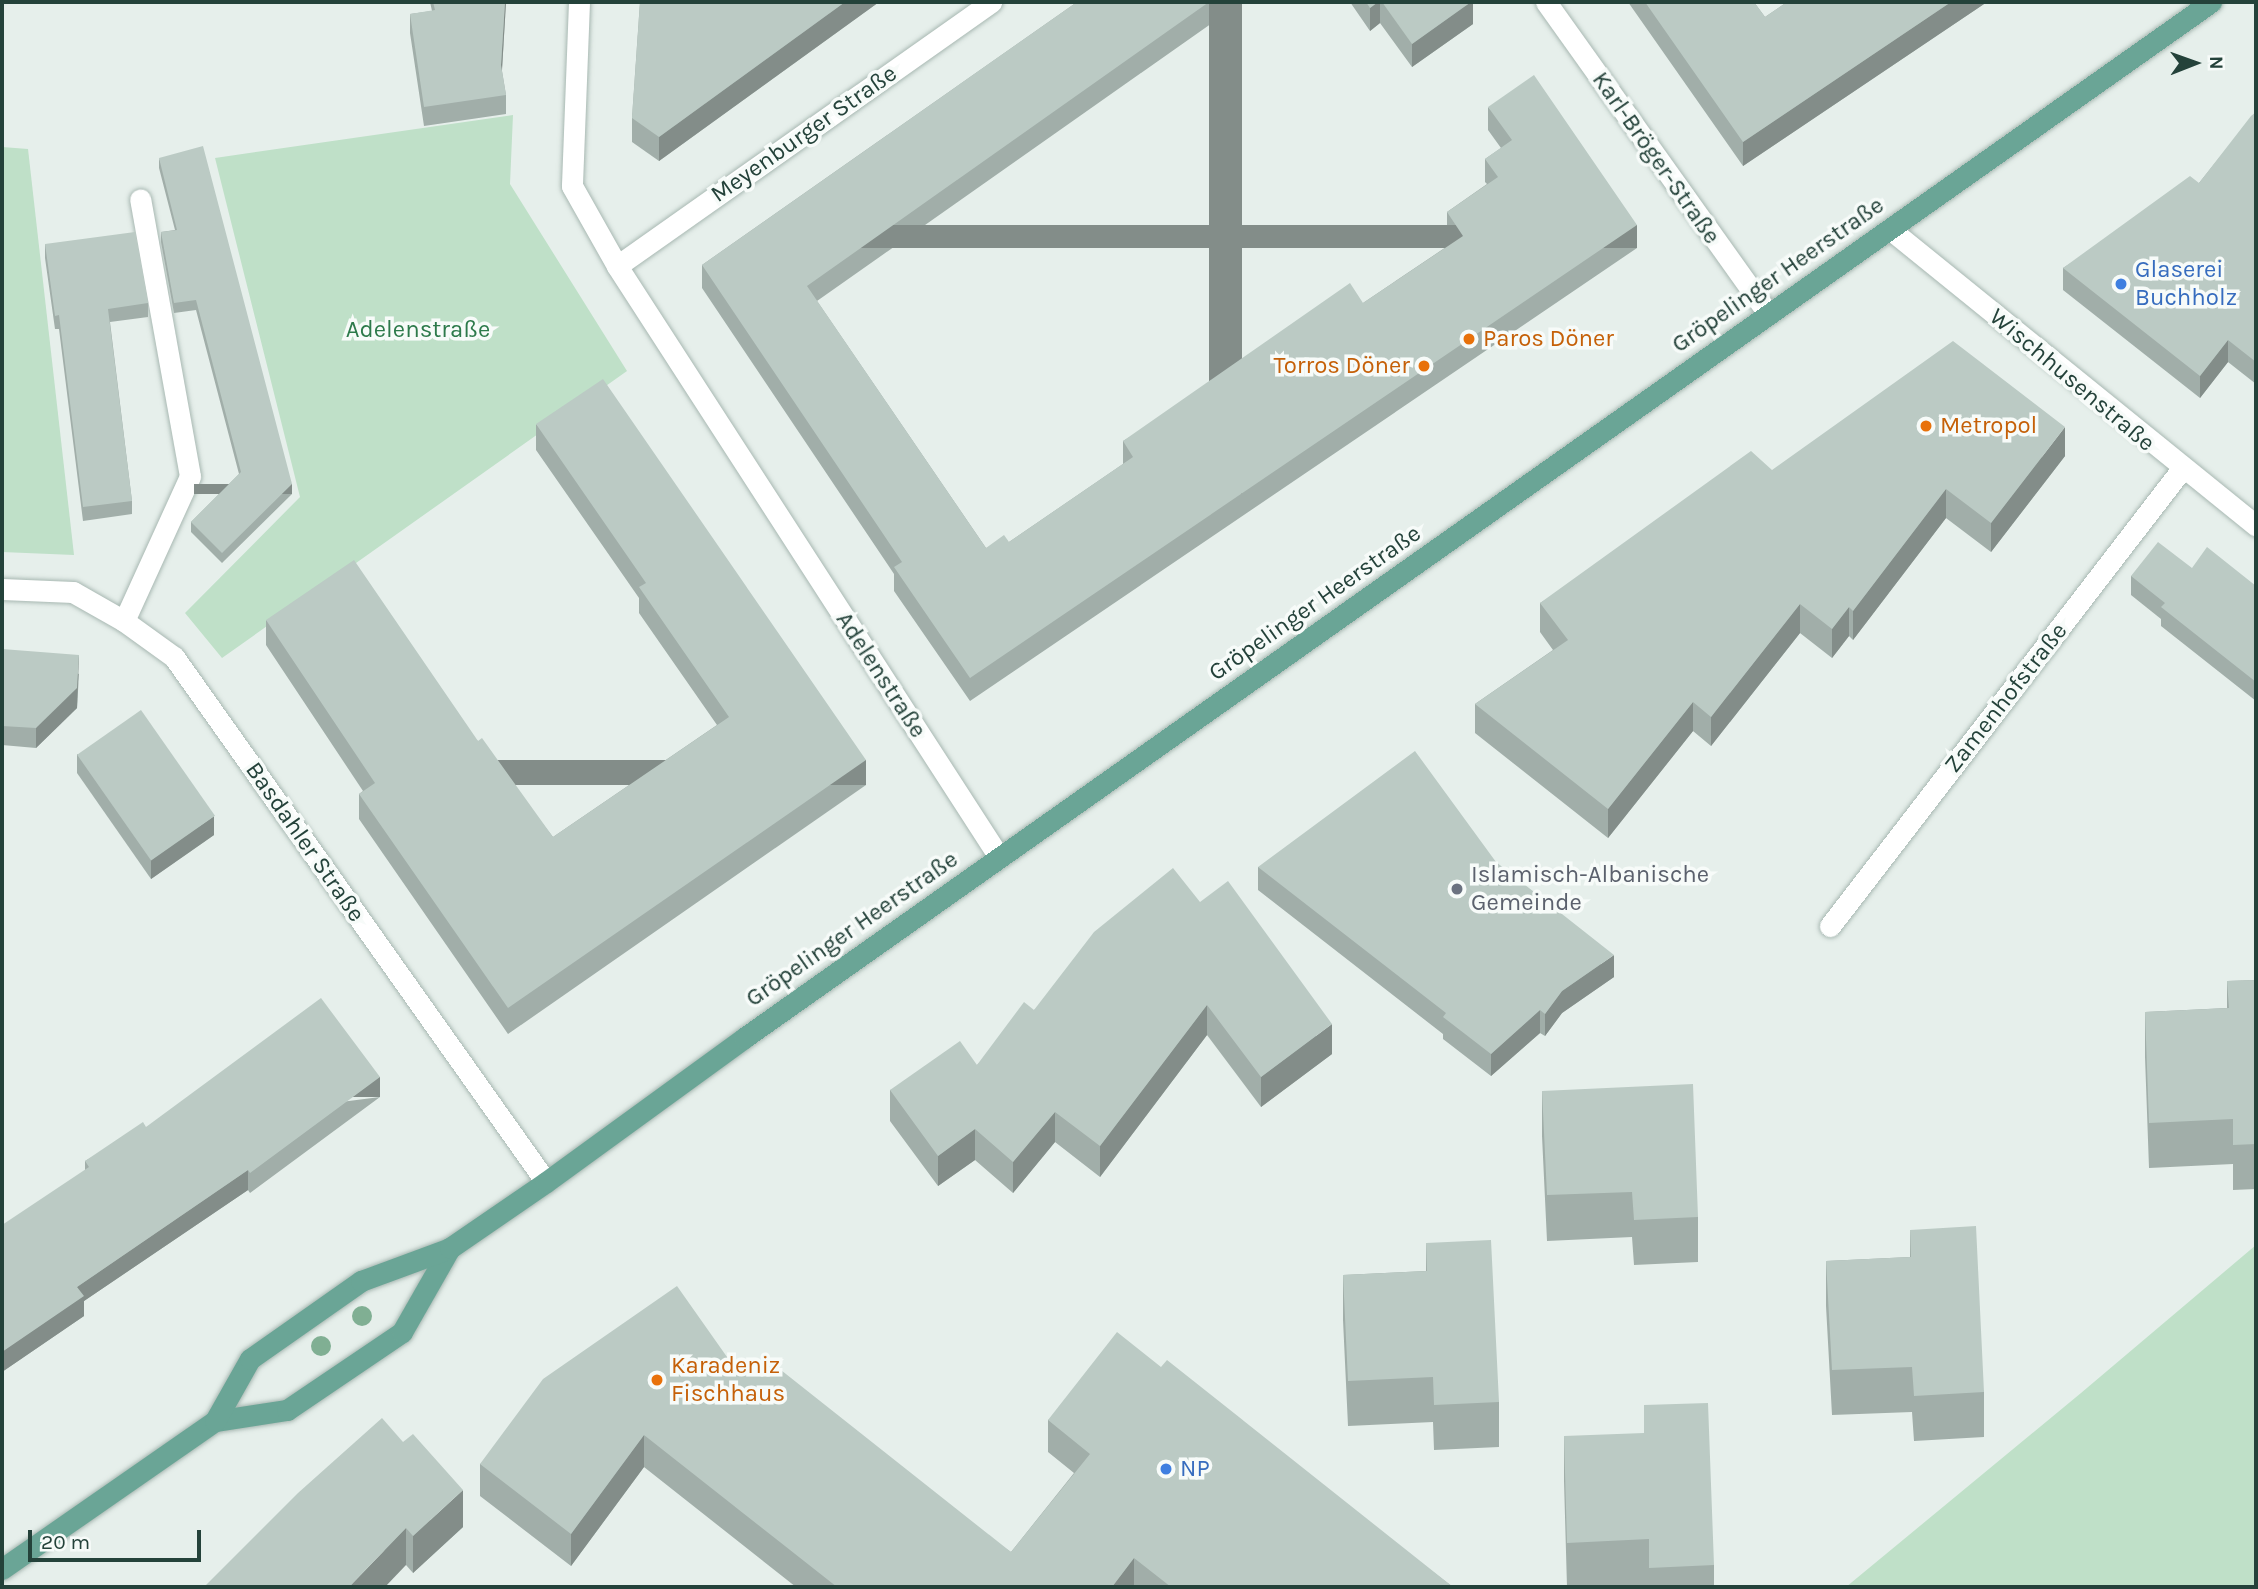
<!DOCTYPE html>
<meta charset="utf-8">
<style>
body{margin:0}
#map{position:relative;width:2258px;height:1589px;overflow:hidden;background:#e6efeb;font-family:Karla,sans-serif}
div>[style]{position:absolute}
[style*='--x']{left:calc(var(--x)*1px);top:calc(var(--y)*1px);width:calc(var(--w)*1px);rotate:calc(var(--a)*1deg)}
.green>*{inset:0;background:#bfe0c8}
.roads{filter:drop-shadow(0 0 2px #a8b8b2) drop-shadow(0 0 2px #a8b8b2)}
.minor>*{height:21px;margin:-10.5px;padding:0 10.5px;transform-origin:10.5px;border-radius:10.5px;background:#fff}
.major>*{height:21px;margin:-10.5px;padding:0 10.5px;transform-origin:10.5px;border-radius:10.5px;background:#6aa596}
.trees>*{width:20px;height:20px;margin:-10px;border-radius:50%;background:#80af93}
.wall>*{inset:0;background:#a1aea9}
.shaded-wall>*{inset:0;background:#838d89;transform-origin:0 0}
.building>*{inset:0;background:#bbcac4;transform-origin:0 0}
.dots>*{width:19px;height:19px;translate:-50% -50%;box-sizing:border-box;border:4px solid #f7fbf9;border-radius:50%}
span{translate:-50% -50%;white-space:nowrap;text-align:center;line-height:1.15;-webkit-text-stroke:7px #f7fbf9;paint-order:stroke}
.street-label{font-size:24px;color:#24423a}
.shop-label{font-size:24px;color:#366cbe}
.left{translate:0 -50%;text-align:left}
.park-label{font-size:24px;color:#2d7a4b}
.food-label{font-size:24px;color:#c56008}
.right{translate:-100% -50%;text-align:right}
.worship-label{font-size:24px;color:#5b616d}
.frame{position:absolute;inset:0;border:4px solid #24423a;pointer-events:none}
.north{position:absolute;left:2160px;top:28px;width:70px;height:70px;-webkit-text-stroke:5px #f7fbf9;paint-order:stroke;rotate:89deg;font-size:19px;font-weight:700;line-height:28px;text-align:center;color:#24423a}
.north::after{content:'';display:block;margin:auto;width:24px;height:32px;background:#24423a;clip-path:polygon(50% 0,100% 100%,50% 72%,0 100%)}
.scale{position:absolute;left:28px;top:1530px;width:173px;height:32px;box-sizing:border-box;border:4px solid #24423a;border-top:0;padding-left:9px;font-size:21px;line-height:24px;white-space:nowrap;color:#24423a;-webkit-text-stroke:5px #f7fbf9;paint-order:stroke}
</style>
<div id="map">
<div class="green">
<div style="clip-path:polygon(513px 115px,510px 184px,627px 371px,222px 658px,185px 613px,300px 497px,215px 158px)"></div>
<div style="clip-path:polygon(2px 147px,28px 149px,74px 555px,2px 552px)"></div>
<div style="clip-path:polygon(2256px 1245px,2256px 1587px,1846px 1587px,2081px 1393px)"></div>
</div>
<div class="roads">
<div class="minor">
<div style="--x:579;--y:2;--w:184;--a:92.2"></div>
<div style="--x:572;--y:186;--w:92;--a:60.6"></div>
<div style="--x:617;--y:266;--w:704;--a:57.12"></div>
<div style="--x:1546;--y:2;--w:382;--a:54.5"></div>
<div style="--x:1891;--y:230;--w:470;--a:39"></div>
<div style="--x:617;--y:266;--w:458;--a:-35.2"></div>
<div style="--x:2;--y:589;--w:71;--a:2.4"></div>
<div style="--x:73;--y:592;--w:59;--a:29.6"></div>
<div style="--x:124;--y:621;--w:62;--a:35.8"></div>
<div style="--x:174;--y:657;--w:643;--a:54.68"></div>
<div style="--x:124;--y:621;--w:159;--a:-65.5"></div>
<div style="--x:190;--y:476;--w:281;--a:-100.2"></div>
<div style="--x:1830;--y:926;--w:575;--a:-52.41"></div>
</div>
<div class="major">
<div style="--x:215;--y:1421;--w:73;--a:-8.7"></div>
<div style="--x:287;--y:1410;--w:139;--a:-34.1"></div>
<div style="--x:402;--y:1332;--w:97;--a:-60.3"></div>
<div style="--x:2;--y:1569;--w:259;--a:-34.8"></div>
<div style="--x:215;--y:1421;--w:71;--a:-60.6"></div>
<div style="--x:250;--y:1359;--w:136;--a:-35.1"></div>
<div style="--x:361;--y:1281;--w:95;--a:-20.3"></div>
<div style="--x:450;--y:1248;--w:116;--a:-34.5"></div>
<div style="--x:546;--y:1182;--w:245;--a:-36"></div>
<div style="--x:744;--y:1038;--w:1796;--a:-35.23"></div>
</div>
</div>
<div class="trees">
<div style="left:362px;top:1316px"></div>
<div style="left:321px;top:1346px"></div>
</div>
<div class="wall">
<div style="clip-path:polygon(430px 2px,506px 2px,502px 71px,506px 95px,506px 114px,424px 126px,410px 33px,410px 14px,432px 11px)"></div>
<div style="clip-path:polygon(640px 2px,879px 2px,659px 161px,632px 142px,632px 118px)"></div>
<div style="clip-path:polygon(1077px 2px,1242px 2px,817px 301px,986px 548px,1009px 542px,1123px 464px,1123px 441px,1363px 303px,1452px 243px,1447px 235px,1447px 212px,1487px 184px,1485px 182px,1485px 159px,1501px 148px,1488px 130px,1488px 107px,1637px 248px,970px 701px,894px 591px,894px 574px,702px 288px,702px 265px)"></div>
<div style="clip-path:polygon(1350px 2px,1473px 2px,1473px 24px,1412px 67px,1380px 23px,1370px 31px)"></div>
<div style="clip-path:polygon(1628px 2px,1754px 2px,1765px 17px,1787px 2px,1987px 2px,1743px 166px)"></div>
<div style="clip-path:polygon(2256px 112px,2256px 384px,2228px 362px,2200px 398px,2063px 290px,2063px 268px,2199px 183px)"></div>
<div style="clip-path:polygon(159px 158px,292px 494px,222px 563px,191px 532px,191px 522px,239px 474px,196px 310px,174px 313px,161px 242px,161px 232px,175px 230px,159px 168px)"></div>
<div style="clip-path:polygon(45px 244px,148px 303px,148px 317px,110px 322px,132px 501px,132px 514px,83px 521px,59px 329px,55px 329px,45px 258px)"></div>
<div style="clip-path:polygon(536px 424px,866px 785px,508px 1034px,359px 819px,359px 794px,363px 791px,266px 645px,266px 620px,478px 741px,553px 837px,717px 725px,639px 613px,639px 598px,536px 450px)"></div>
<div style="clip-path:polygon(2065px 456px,1991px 552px,1946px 518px,1853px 640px,1849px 636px,1832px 658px,1800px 633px,1711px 746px,1693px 731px,1608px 838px,1475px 733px,1475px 704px,1553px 650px,1540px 632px,1540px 603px,1772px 470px)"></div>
<div style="clip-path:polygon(2192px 568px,2256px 586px,2256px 701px,2161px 626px,2161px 619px,2131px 595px,2131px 576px)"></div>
<div style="clip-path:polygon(2px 649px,79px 674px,77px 708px,36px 748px,2px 745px)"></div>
<div style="clip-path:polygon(77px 754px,214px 835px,151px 879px,77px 773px)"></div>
<div style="clip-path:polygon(1496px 862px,1614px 977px,1562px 1013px,1545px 1036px,1540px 1033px,1491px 1076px,1443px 1039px,1443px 1034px,1258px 890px,1258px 867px)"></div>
<div style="clip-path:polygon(1200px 902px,1332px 1054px,1261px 1107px,1207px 1035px,1100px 1177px,1055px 1142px,1013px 1193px,975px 1160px,938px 1186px,890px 1121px,890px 1090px,977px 1065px,1034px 1010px)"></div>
<div style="clip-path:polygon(2256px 980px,2256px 1189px,2233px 1190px,2233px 1164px,2149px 1168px,2145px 1057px,2145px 1012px,2227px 1008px,2227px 981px)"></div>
<div style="clip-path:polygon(1542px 1091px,1698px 1217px,1698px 1262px,1634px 1265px,1632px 1237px,1547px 1241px,1542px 1136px)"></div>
<div style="clip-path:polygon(380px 1097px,250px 1193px,248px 1190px,84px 1301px,84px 1316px,2px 1372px,85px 1170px,85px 1161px,146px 1127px)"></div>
<div style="clip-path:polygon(1910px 1230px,1984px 1392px,1984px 1437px,1914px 1441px,1912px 1412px,1832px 1415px,1826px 1306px,1826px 1261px,1910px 1257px)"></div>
<div style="clip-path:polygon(1426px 1243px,1499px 1402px,1499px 1447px,1434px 1450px,1433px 1422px,1348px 1426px,1343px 1320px,1343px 1275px,1426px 1271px)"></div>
<div style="clip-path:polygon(1161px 1367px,1453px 1587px,796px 1587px,644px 1467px,571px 1566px,480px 1496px,480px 1464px,739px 1374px,1011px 1552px,1074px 1473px,1048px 1452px,1048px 1420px)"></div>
<div style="clip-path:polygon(1564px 1436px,1714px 1565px,1714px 1587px,1649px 1587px,1649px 1585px,1567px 1587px,1564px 1481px)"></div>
<div style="clip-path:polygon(298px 1493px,463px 1527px,413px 1573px,406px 1565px)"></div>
</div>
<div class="shaded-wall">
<div style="clip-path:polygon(505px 2px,506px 2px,501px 85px,501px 65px)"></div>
<div style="clip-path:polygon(845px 2px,879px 2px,659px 161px,659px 137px)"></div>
<div style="left:1209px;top:2px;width:33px;height:492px"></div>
<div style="clip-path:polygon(1378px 2px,1380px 2px,1380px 23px,1370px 31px,1370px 8px)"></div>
<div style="clip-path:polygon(1471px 2px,1473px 2px,1473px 24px,1412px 67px,1412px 44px)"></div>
<div style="clip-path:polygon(1951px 2px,1987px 2px,1743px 166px,1743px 142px)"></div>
<div style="left:1637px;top:225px;width:23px;height:806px;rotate:90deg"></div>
<div style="clip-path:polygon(2228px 340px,2228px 362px,2200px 398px,2200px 376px)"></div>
<div style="clip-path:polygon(2065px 427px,2065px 456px,1991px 552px,1991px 523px)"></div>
<div style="left:292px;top:484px;width:10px;height:98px;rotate:90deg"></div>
<div style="clip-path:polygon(1946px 489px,1946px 518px,1853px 640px,1853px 611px)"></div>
<div style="clip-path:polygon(1800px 604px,1800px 633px,1711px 746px,1711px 717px)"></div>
<div style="clip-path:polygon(1849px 607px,1849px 636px,1832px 658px,1832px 629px)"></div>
<div style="clip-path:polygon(79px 655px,77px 708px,36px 748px,36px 728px)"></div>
<div style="clip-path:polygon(1693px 702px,1693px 731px,1608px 838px,1608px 809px)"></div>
<div style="left:866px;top:760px;width:25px;height:436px;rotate:90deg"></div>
<div style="clip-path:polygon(214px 816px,214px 835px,151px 879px,151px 860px)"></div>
<div style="clip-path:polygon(1614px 955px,1614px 977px,1562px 1013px,1545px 1036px,1545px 1014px,1562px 991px)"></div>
<div style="clip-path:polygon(1207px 1005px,1207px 1035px,1100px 1177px,1100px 1146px)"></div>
<div style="clip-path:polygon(1540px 1010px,1540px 1033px,1491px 1076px,1491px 1054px)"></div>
<div style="clip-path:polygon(1332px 1024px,1332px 1054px,1261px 1107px,1261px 1077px)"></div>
<div style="left:380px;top:1077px;width:20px;height:162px;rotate:90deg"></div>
<div style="clip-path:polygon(1055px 1112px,1055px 1142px,1013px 1193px,1013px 1162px)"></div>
<div style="clip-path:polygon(975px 1129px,975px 1160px,938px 1186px,938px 1156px)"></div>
<div style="clip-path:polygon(248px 1170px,248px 1190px,84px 1301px,84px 1316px,2px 1372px,2px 1352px,77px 1287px)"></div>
<div style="clip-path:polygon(644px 1435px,644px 1467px,571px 1566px,571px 1534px)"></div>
<div style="clip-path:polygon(463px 1490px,463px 1527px,413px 1573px,413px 1536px)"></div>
<div style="clip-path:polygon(406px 1528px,406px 1565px,385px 1587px,349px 1587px)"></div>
<div style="clip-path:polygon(1134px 1558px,1134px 1587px,1112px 1587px)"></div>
</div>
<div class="building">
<div style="clip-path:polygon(433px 2px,505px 2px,501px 65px,506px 95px,424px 107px,410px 14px,435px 10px)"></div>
<div style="clip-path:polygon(640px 2px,845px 2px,659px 137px,632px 118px)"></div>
<div style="clip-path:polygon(1077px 2px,1209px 2px,807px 286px,986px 548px,1004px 535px,1009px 542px,1133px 457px,1123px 441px,1350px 283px,1363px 303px,1463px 236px,1447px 212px,1498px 177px,1485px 159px,1512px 140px,1488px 107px,1534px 75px,1637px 225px,970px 678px,894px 567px,902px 562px,702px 265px)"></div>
<div style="clip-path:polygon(1366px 2px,1378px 2px,1370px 8px)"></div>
<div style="clip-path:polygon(1382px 2px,1471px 2px,1412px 44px)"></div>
<div style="clip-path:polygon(1645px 2px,1754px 2px,1765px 17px,1787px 2px,1951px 2px,1743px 142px)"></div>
<div style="clip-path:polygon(2256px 112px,2256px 362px,2228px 340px,2200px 376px,2063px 268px,2190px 176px,2199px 183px,2251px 116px)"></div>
<div style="clip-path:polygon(203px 146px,292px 484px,222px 553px,191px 522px,241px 472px,196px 300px,174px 303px,161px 232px,177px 230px,159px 158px)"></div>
<div style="clip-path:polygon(135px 232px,148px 303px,108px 309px,132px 501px,83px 507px,59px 315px,55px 316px,45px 244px)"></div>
<div style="clip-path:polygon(1953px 341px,2065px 427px,1991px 523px,1946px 489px,1853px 611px,1849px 607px,1832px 629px,1800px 604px,1711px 717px,1693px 702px,1608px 809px,1475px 704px,1568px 640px,1540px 603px,1751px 451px,1772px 470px)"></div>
<div style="clip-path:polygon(603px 379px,866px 760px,508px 1008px,359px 794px,375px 783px,266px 620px,354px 560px,478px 741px,482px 738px,553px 837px,729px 717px,639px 587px,646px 583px,536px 424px)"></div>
<div style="clip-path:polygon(2158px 542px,2192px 568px,2207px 547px,2256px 586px,2256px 682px,2161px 607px,2165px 603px,2131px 576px)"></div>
<div style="clip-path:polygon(2px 649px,79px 655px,77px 688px,36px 728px,2px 726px)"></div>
<div style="left:141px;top:710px;width:129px;height:78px;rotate:55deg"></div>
<div style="clip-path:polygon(1415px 751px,1496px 862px,1614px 955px,1562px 991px,1545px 1014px,1540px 1010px,1491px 1054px,1443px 1017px,1446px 1013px,1258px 867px)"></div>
<div style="clip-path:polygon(1173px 868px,1200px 902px,1228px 881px,1332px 1024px,1261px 1077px,1207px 1005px,1100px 1146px,1055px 1112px,1013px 1162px,975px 1129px,938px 1156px,890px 1090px,960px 1041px,977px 1065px,1024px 1002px,1034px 1010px,1094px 932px)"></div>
<div style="clip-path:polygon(2256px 980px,2256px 1144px,2233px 1145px,2233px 1119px,2149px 1123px,2145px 1012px,2229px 1008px,2227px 981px)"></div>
<div style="clip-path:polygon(321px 998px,380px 1077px,250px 1173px,248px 1170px,77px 1287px,84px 1296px,2px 1352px,2px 1225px,89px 1167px,85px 1161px,143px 1122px,146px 1127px)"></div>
<div style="clip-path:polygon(1693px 1084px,1698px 1217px,1634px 1220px,1632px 1192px,1547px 1195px,1542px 1091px)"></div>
<div style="clip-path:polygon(1976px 1226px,1984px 1392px,1914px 1396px,1912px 1367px,1832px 1370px,1826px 1261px,1911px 1257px,1910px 1230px)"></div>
<div style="clip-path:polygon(1491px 1240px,1499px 1402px,1434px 1405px,1433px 1377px,1348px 1381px,1343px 1275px,1427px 1271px,1426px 1243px)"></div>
<div style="clip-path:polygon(677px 1286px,739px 1374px,767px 1359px,1011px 1552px,1090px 1454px,1048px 1420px,1117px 1332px,1161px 1367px,1167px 1360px,1453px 1587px,1171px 1587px,1134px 1558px,1112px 1587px,837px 1587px,644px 1435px,571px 1534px,480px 1464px,543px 1379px)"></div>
<div style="clip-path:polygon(1708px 1403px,1714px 1565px,1649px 1568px,1649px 1539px,1567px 1543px,1564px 1436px,1644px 1433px,1644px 1405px)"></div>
<div style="clip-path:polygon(382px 1418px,403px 1442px,413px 1434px,463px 1490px,413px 1536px,406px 1528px,349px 1587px,204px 1587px,298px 1493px)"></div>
</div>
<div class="dots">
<div style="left:2121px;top:284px;background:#3f7fe0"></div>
<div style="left:1469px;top:339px;background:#e8710a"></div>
<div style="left:1424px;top:366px;background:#e8710a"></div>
<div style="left:1926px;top:426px;background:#e8710a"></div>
<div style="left:1457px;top:889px;background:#6b7280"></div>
<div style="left:657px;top:1380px;background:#e8710a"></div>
<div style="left:1166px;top:1469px;background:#3f7fe0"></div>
</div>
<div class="street-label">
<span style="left:804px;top:134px;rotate:-35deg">Meyenburger Straße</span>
<span style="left:1656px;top:158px;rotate:55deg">Karl-Bröger-Straße</span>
<span style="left:1778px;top:275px;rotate:-35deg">Gröpelinger Heerstraße</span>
<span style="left:2072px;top:380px;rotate:40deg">Wischhusenstraße</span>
<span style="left:1315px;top:603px;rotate:-35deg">Gröpelinger Heerstraße</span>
<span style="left:881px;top:675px;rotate:57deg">Adelenstraße</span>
<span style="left:2006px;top:698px;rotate:-52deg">Zamenhofstraße</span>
<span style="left:305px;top:842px;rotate:55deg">Basdahler Straße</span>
<span style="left:852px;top:929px;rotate:-35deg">Gröpelinger Heerstraße</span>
</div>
<div class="shop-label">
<span class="left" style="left:2135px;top:284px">Glaserei<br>Buchholz</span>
<span class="left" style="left:1180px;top:1469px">NP</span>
</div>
<div class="park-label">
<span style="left:418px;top:330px">Adelenstraße</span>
</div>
<div class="food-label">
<span class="left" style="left:1483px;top:339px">Paros Döner</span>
<span class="right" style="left:1410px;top:366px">Torros Döner</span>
<span class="left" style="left:1940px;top:426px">Metropol</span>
<span class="left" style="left:671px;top:1380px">Karadeniz<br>Fischhaus</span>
</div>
<div class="worship-label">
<span class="left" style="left:1471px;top:889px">Islamisch-Albanische<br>Gemeinde</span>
</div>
<div class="frame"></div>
<div class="north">N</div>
<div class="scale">20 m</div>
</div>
